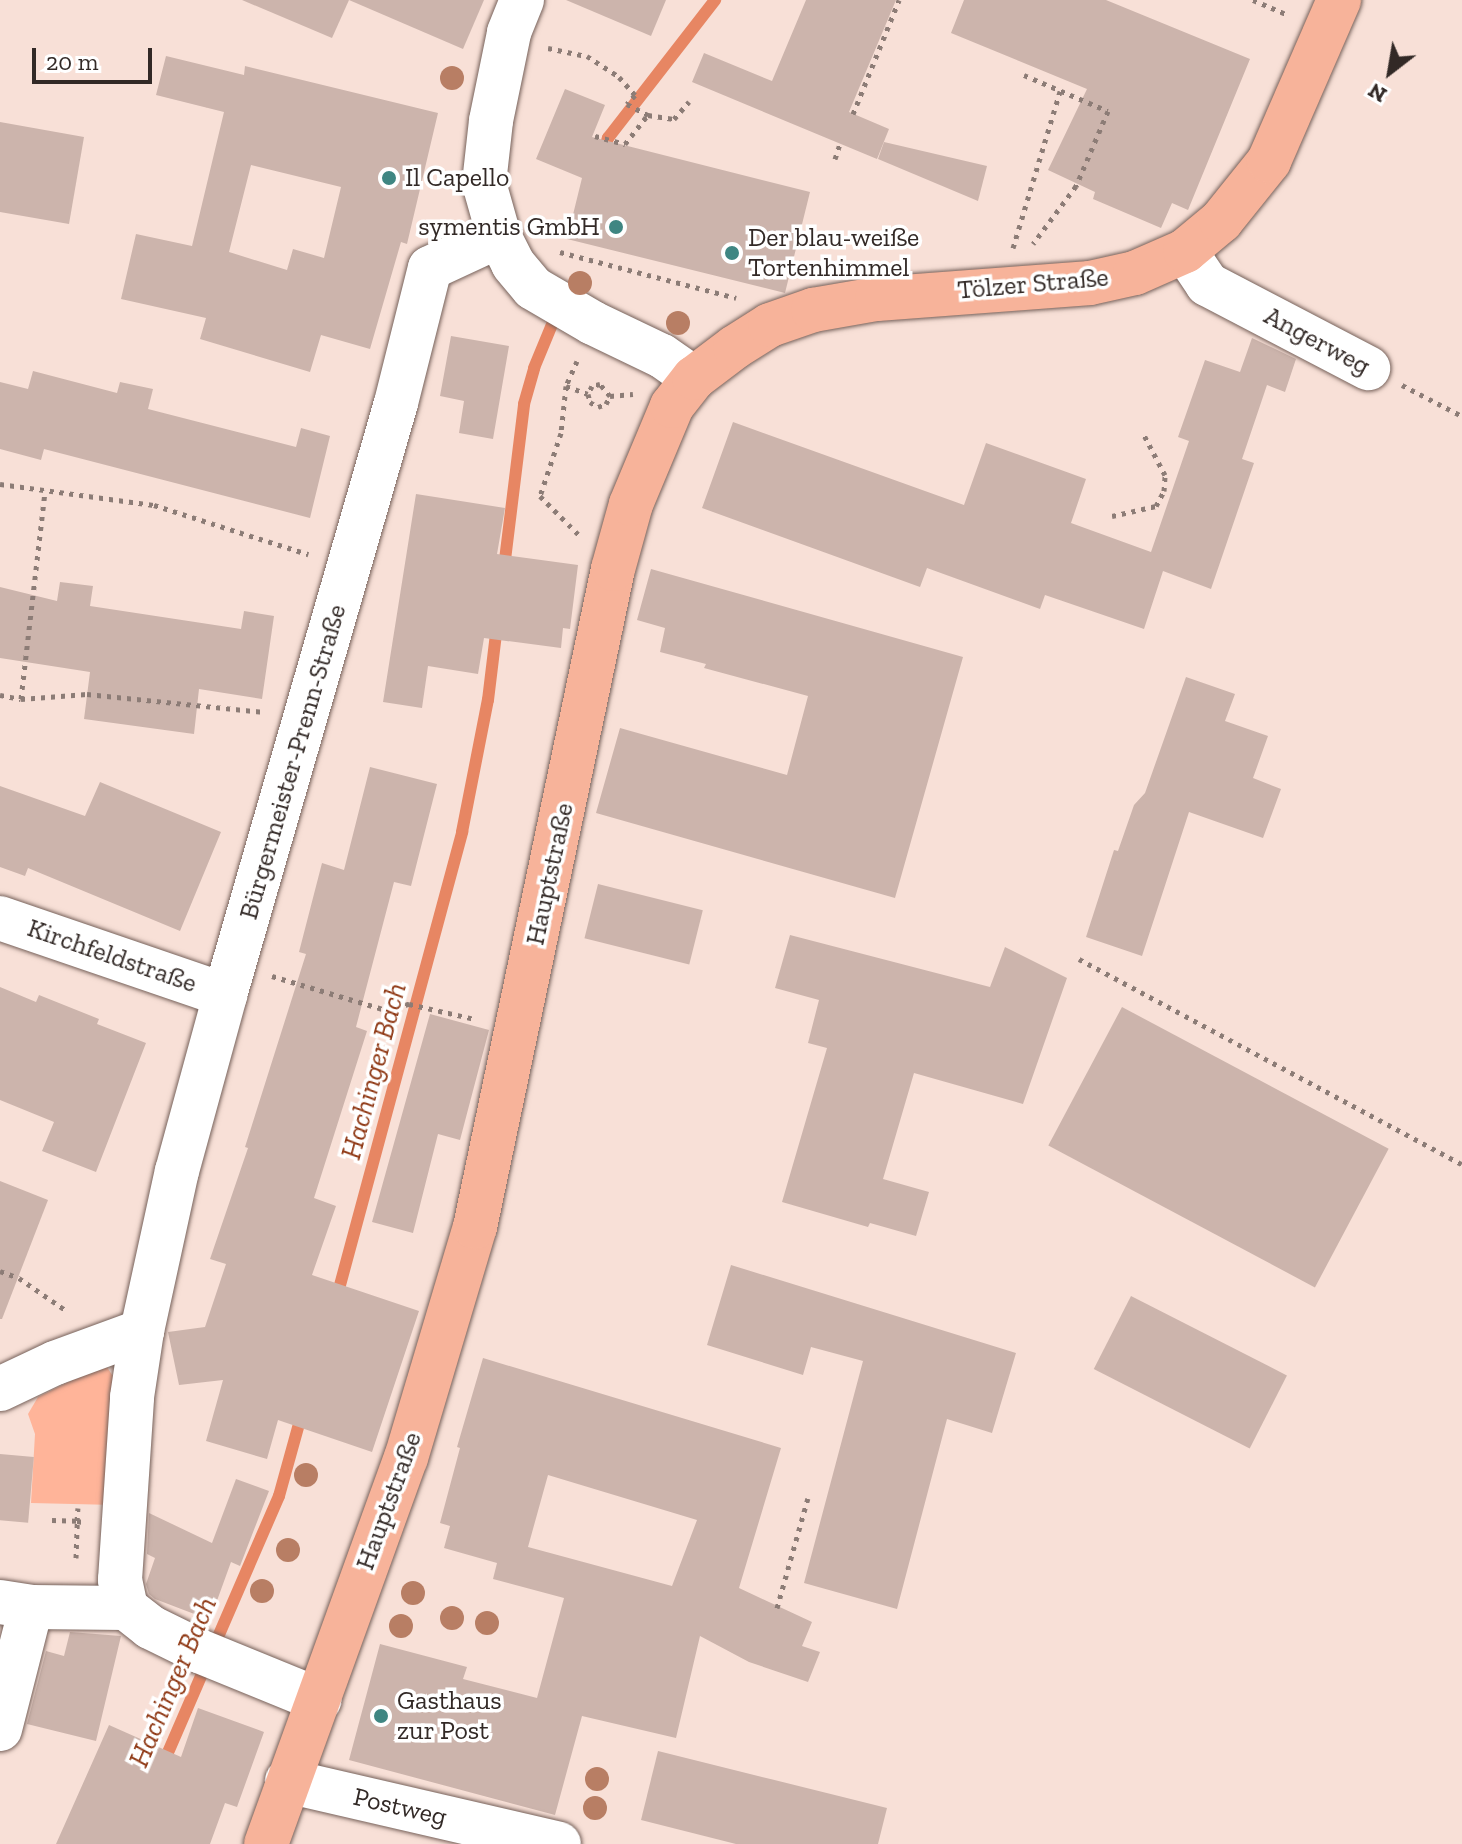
<!DOCTYPE html>
<meta charset="utf-8">
<style>
body{margin:0}
#map{position:relative;width:1462px;height:1844px;overflow:hidden;background:#f8e0d7;font-family:"Zilla Slab",serif}
div>[style]{position:absolute}
[style*='--x']{left:calc(var(--x)*1px);top:calc(var(--y)*1px);width:calc(var(--w)*1px);rotate:calc(var(--a)*1deg)}
.green>*{inset:0;background:#ffb499}
.stream>*{height:12px;margin:-6px;padding:0 6px;transform-origin:6px;border-radius:6px;background:#e78663}
.building>*{inset:0;background:#ccb4ac;transform-origin:0 0}
.path>*{height:5px;margin-top:-2.5px;transform-origin:0;background:repeating-linear-gradient(90deg,#8c7c76 0 4px,transparent 0 10px)}
.roads{filter:drop-shadow(0 0 2px #76615a) drop-shadow(0 0 2px #76615a)}
.minor>*{height:44px;margin:-22px;padding:0 22px;transform-origin:22px;border-radius:22px;background:#fff}
.major>*{height:44px;margin:-22px;padding:0 22px;transform-origin:22px;border-radius:22px;background:#f7b39a}
.trees>*{width:24px;height:24px;margin:-12px;border-radius:50%;background:#b87e64}
.dots>*{width:22px;height:22px;translate:-50% -50%;box-sizing:border-box;border:4px solid #fff;border-radius:50%}
span{translate:-50% -50%;white-space:nowrap;text-align:center;line-height:1.15;-webkit-text-stroke:7px #fff;paint-order:stroke}
.poi-label{font-size:26px;color:#322926}
.left{translate:0 -50%;text-align:left}
.right{translate:-100% -50%;text-align:right}
.street-label{font-size:26px;color:#322926}
.water-label{font-size:28px;color:#8e3713;font-style:italic}
.north{position:absolute;left:1350px;top:32px;width:80px;height:80px;-webkit-text-stroke:6px #fff;paint-order:stroke;rotate:211deg;font-size:22px;font-weight:700;line-height:32px;text-align:center;color:#322926}
.north::after{content:'';display:block;margin:auto;width:28px;height:36px;background:#322926;clip-path:polygon(50% 0,100% 100%,50% 72%,0 100%)}
.scale{position:absolute;left:32px;top:48px;width:120px;height:36px;box-sizing:border-box;border:4px solid #322926;border-top:0;padding-left:10px;font-size:24px;line-height:28px;white-space:nowrap;color:#322926;-webkit-text-stroke:6px #fff;paint-order:stroke}
</style>
<div id="map">
<div class="green">
<div style="clip-path:polygon(105px 1364px,118px 1384px,115px 1505px,31px 1503px,35px 1434px,28px 1414px,38px 1397px)"></div>
</div>
<div class="stream">
<div style="--x:603;--y:155;--w:18;--a:-74"></div>
<div style="--x:608;--y:138;--w:175;--a:-52.2"></div>
<div style="--x:504;--y:568;--w:165;--a:-83"></div>
<div style="--x:524;--y:404;--w:37;--a:-74"></div>
<div style="--x:534;--y:368;--w:63;--a:-67.5"></div>
<div style="--x:336;--y:1300;--w:485;--a:-74.9"></div>
<div style="--x:462;--y:832;--w:135;--a:-78.9"></div>
<div style="--x:488;--y:700;--w:75;--a:-83.1"></div>
<div style="--x:163;--y:1764;--w:292;--a:-66.6"></div>
<div style="--x:279;--y:1496;--w:86;--a:-74.5"></div>
</div>
<div class="building">
<div style="clip-path:polygon(242px 0,349px 0,332px 38px)"></div>
<div style="clip-path:polygon(349px 0,484px 0,463px 49px)"></div>
<div style="clip-path:polygon(566px 0,666px 0,651px 36px)"></div>
<div style="clip-path:polygon(806px 0,896px 0,849px 112px,889px 129px,877px 159px,692px 82px,704px 53px,772px 81px)"></div>
<div style="clip-path:polygon(964px 0,1106px 0,1250px 59px,1188px 210px,1172px 203px,1161px 228px,1093px 199px,1095px 192px,1048px 170px,1087px 89px,951px 33px)"></div>
<div style="clip-path:polygon(evenodd,166px 56px,244px 75px,245px 66px,438px 113px,407px 244px,401px 242px,370px 349px,321px 335px,310px 372px,200px 339px,206px 318px,121px 299px,136px 234px,192px 246px,224px 112px,156px 95px,166px 56px,251px 165px,341px 187px,324px 258px,293px 249px,287px 270px,229px 252px,251px 165px)"></div>
<div style="clip-path:polygon(565px 89px,605px 105px,592px 137px,810px 192px,785px 293px,567px 239px,582px 178px,536px 159px)"></div>
<div style="clip-path:polygon(0 122px,84px 137px,69px 224px,0 212px)"></div>
<div style="clip-path:polygon(884px 142px,987px 166px,978px 201px,878px 159px)"></div>
<div style="clip-path:polygon(451px 336px,509px 346px,493px 439px,459px 433px,464px 401px,440px 396px)"></div>
<div style="clip-path:polygon(1252px 338px,1296px 359px,1285px 392px,1267px 385px,1242px 459px,1254px 463px,1211px 589px,1163px 571px,1144px 629px,1045px 595px,1040px 609px,927px 568px,920px 587px,702px 508px,733px 422px,964px 505px,986px 443px,1086px 479px,1071px 523px,1151px 552px,1189px 441px,1178px 437px,1205px 360px,1240px 372px)"></div>
<div style="clip-path:polygon(33px 371px,117px 393px,120px 382px,153px 389px,148px 409px,296px 447px,301px 428px,330px 436px,310px 518px,44px 449px,41px 460px,0 449px,0 382px,28px 389px)"></div>
<div style="clip-path:polygon(416px 494px,505px 508px,497px 554px,578px 565px,570px 629px,563px 628px,561px 648px,484px 638px,478px 674px,428px 666px,422px 708px,383px 702px)"></div>
<div style="clip-path:polygon(651px 569px,963px 657px,895px 898px,596px 813px,620px 728px,787px 775px,808px 696px,704px 668px,706px 664px,660px 652px,665px 628px,637px 620px)"></div>
<div style="clip-path:polygon(60px 582px,93px 586px,90px 606px,241px 629px,244px 611px,274px 616px,262px 699px,199px 689px,194px 734px,84px 719px,90px 672px,0 658px,0 587px,57px 601px)"></div>
<div style="clip-path:polygon(1186px 677px,1235px 694px,1225px 721px,1268px 736px,1253px 778px,1281px 789px,1263px 838px,1189px 812px,1142px 956px,1086px 937px,1114px 850px,1118px 851px,1134px 805px,1145px 793px)"></div>
<div style="clip-path:polygon(370px 767px,437px 784px,411px 886px,394px 882px,356px 1027px,367px 1031px,314px 1198px,336px 1206px,312px 1275px,419px 1311px,372px 1452px,278px 1420px,267px 1459px,206px 1441px,223px 1380px,179px 1385px,168px 1332px,205px 1327px,226px 1264px,210px 1259px,248px 1148px,245px 1147px,306px 954px,299px 952px,322px 863px,344px 870px)"></div>
<div style="clip-path:polygon(100px 782px,221px 832px,180px 931px,28px 868px,25px 876px,0 867px,0 786px,85px 816px)"></div>
<div style="left:598px;top:884px;width:108px;height:56px;rotate:14deg"></div>
<div style="clip-path:polygon(790px 935px,990px 987px,1005px 947px,1067px 978px,1023px 1104px,914px 1073px,883px 1179px,929px 1192px,916px 1236px,870px 1223px,868px 1227px,782px 1202px,827px 1048px,808px 1043px,819px 1000px,775px 988px)"></div>
<div style="clip-path:polygon(0 987px,36px 1002px,39px 995px,99px 1019px,97px 1024px,146px 1043px,96px 1172px,42px 1151px,54px 1122px,0 1100px)"></div>
<div style="left:1122px;top:1007px;width:302px;height:157px;rotate:28deg"></div>
<div style="clip-path:polygon(430px 1014px,489px 1030px,460px 1140px,438px 1134px,413px 1233px,372px 1222px)"></div>
<div style="clip-path:polygon(0 1181px,48px 1200px,2px 1319px,0 1319px)"></div>
<div style="clip-path:polygon(731px 1265px,1016px 1353px,992px 1433px,947px 1419px,897px 1609px,804px 1583px,863px 1361px,811px 1347px,803px 1375px,707px 1345px)"></div>
<div style="left:1131px;top:1296px;width:175px;height:82px;rotate:27deg"></div>
<div style="clip-path:polygon(evenodd,483px 1358px,781px 1448px,739px 1588px,812px 1622px,802px 1646px,820px 1652px,808px 1682px,749px 1662px,700px 1636px,676px 1738px,582px 1716px,555px 1815px,349px 1760px,380px 1644px,467px 1667px,463px 1679px,537px 1698px,564px 1598px,493px 1579px,497px 1563px,444px 1548px,450px 1526px,440px 1523px,460px 1448px,457px 1447px,483px 1358px,548px 1475px,697px 1520px,672px 1586px,528px 1547px,548px 1475px)"></div>
<div style="left:0;top:1454px;width:34px;height:66px;rotate:5deg"></div>
<div style="clip-path:polygon(236px 1479px,269px 1491px,240px 1566px,231px 1562px,210px 1620px,155px 1599px,149px 1594px,146px 1584px,155px 1558px,147px 1554px,149px 1513px,212px 1543px)"></div>
<div style="clip-path:polygon(70px 1632px,121px 1636px,96px 1741px,27px 1724px,46px 1651px,64px 1656px)"></div>
<div style="clip-path:polygon(198px 1708px,264px 1732px,237px 1807px,225px 1803px,210px 1844px,56px 1844px,109px 1725px,181px 1757px)"></div>
<div style="clip-path:polygon(658px 1751px,887px 1808px,878px 1844px,736px 1844px,641px 1820px)"></div>
</div>
<div class="path">
<div style="--x:1253;--y:0;--w:39;--a:23"></div>
<div style="--x:548;--y:48;--w:40;--a:12"></div>
<div style="--x:587;--y:56;--w:38;--a:33"></div>
<div style="--x:619;--y:77;--w:24;--a:48"></div>
<div style="--x:635;--y:95;--w:12;--a:132"></div>
<div style="--x:627;--y:104;--w:24;--a:28"></div>
<div style="--x:648;--y:115;--w:26;--a:9"></div>
<div style="--x:674;--y:119;--w:23;--a:-49"></div>
<div style="--x:1024;--y:75;--w:91;--a:23.2"></div>
<div style="--x:1108;--y:111;--w:82;--a:113.1"></div>
<div style="--x:1076;--y:186;--w:72;--a:126.6"></div>
<div style="--x:853;--y:114;--w:123;--a:-68"></div>
<div style="--x:595;--y:136;--w:31;--a:15"></div>
<div style="--x:625;--y:144;--w:37;--a:-52"></div>
<div style="--x:835;--y:159;--w:16;--a:-72"></div>
<div style="--x:1013;--y:248;--w:164;--a:-73.3"></div>
<div style="--x:560;--y:252;--w:182;--a:14.6"></div>
<div style="--x:577;--y:361;--w:27;--a:114"></div>
<div style="--x:566;--y:386;--w:47;--a:96.1"></div>
<div style="--x:561;--y:433;--w:66;--a:108.4"></div>
<div style="--x:540;--y:496;--w:58;--a:45"></div>
<div style="--x:1402;--y:385;--w:68;--a:27.3"></div>
<div style="--x:566;--y:386;--w:23;--a:20"></div>
<div style="--x:610;--y:396;--w:16;--a:-130"></div>
<div style="--x:600;--y:384;--w:8;--a:166"></div>
<div style="--x:592;--y:386;--w:9;--a:117"></div>
<div style="--x:588;--y:394;--w:8;--a:76"></div>
<div style="--x:590;--y:402;--w:9;--a:32"></div>
<div style="--x:598;--y:407;--w:9;--a:-21"></div>
<div style="--x:606;--y:404;--w:9;--a:-63"></div>
<div style="--x:610;--y:396;--w:23;--a:-5"></div>
<div style="--x:0;--y:484;--w:155;--a:7.8"></div>
<div style="--x:154;--y:505;--w:162;--a:17.7"></div>
<div style="--x:1112;--y:516;--w:45;--a:-12.8"></div>
<div style="--x:1156;--y:506;--w:17;--a:-62"></div>
<div style="--x:1164;--y:491;--w:16;--a:-86"></div>
<div style="--x:1165;--y:475;--w:45;--a:-117.7"></div>
<div style="--x:0;--y:695;--w:21;--a:11"></div>
<div style="--x:21;--y:699;--w:66;--a:-4.3"></div>
<div style="--x:87;--y:694;--w:179;--a:5.8"></div>
<div style="--x:21;--y:699;--w:210;--a:-83.4"></div>
<div style="--x:1079;--y:959;--w:434;--a:28.2"></div>
<div style="--x:272;--y:976;--w:119;--a:16.6"></div>
<div style="--x:386;--y:1010;--w:24;--a:-15"></div>
<div style="--x:409;--y:1004;--w:68;--a:12.8"></div>
<div style="--x:0;--y:1271;--w:20;--a:20"></div>
<div style="--x:19;--y:1278;--w:55;--a:34.6"></div>
<div style="--x:52;--y:1520;--w:25;--a:2"></div>
<div style="--x:77;--y:1521;--w:13;--a:-86"></div>
<div style="--x:76;--y:1558;--w:37;--a:-88"></div>
<div style="--x:77;--y:1521;--w:6;--a:9"></div>
<div style="--x:777;--y:1608;--w:114;--a:-74.3"></div>
</div>
<div class="roads">
<div class="minor">
<div style="--x:522;--y:0;--w:35;--a:112"></div>
<div style="--x:509;--y:33;--w:90;--a:101.6"></div>
<div style="--x:491;--y:121;--w:62;--a:96.4"></div>
<div style="--x:484;--y:183;--w:55;--a:74.2"></div>
<div style="--x:499;--y:236;--w:31;--a:63"></div>
<div style="--x:513;--y:264;--w:31;--a:50"></div>
<div style="--x:533;--y:288;--w:69;--a:30.3"></div>
<div style="--x:593;--y:323;--w:76;--a:25.6"></div>
<div style="--x:662;--y:356;--w:39;--a:35"></div>
<div style="--x:1185;--y:251;--w:40;--a:56"></div>
<div style="--x:1207;--y:284;--w:182;--a:27.6"></div>
<div style="--x:0;--y:918;--w:238;--a:18.9"></div>
<div style="--x:0;--y:1389;--w:61;--a:-25.3"></div>
<div style="--x:55;--y:1363;--w:93;--a:-20.2"></div>
<div style="--x:0;--y:1602;--w:31;--a:9"></div>
<div style="--x:31;--y:1607;--w:95;--a:0.6"></div>
<div style="--x:126;--y:1608;--w:31;--a:38"></div>
<div style="--x:150;--y:1627;--w:55;--a:26.1"></div>
<div style="--x:199;--y:1651;--w:130;--a:22.2"></div>
<div style="--x:126;--y:1608;--w:29;--a:-102"></div>
<div style="--x:120;--y:1580;--w:183;--a:-86.2"></div>
<div style="--x:132;--y:1397;--w:67;--a:-81.4"></div>
<div style="--x:142;--y:1331;--w:164;--a:-77.7"></div>
<div style="--x:177;--y:1171;--w:182;--a:-74.7"></div>
<div style="--x:225;--y:995;--w:616;--a:-73.89"></div>
<div style="--x:396;--y:403;--w:139;--a:-75.9"></div>
<div style="--x:430;--y:268;--w:76;--a:-24.9"></div>
<div style="--x:0;--y:1729;--w:126;--a:-75.7"></div>
<div style="--x:287;--y:1781;--w:279;--a:13"></div>
</div>
<div class="major">
<div style="--x:266;--y:1844;--w:411;--a:-70.1"></div>
<div style="--x:406;--y:1458;--w:241;--a:-73.4"></div>
<div style="--x:475;--y:1227;--w:672;--a:-78.16"></div>
<div style="--x:613;--y:569;--w:67;--a:-74.5"></div>
<div style="--x:631;--y:504;--w:106;--a:-67.3"></div>
<div style="--x:672;--y:406;--w:36;--a:-52"></div>
<div style="--x:694;--y:378;--w:51;--a:-37.1"></div>
<div style="--x:735;--y:347;--w:41;--a:-32.2"></div>
<div style="--x:770;--y:325;--w:46;--a:-19.2"></div>
<div style="--x:813;--y:310;--w:65;--a:-9.8"></div>
<div style="--x:877;--y:299;--w:214;--a:-4.3"></div>
<div style="--x:1090;--y:283;--w:46;--a:-12.5"></div>
<div style="--x:1135;--y:273;--w:55;--a:-23.7"></div>
<div style="--x:1185;--y:251;--w:47;--a:-39.8"></div>
<div style="--x:1221;--y:221;--w:77;--a:-51.3"></div>
<div style="--x:1269;--y:161;--w:176;--a:-66.5"></div>
</div>
</div>
<div class="trees">
<div style="left:452px;top:78px"></div>
<div style="left:580px;top:283px"></div>
<div style="left:678px;top:323px"></div>
<div style="left:306px;top:1475px"></div>
<div style="left:288px;top:1550px"></div>
<div style="left:262px;top:1591px"></div>
<div style="left:413px;top:1593px"></div>
<div style="left:452px;top:1618px"></div>
<div style="left:487px;top:1623px"></div>
<div style="left:401px;top:1626px"></div>
<div style="left:597px;top:1779px"></div>
<div style="left:595px;top:1808px"></div>
</div>
<div class="dots">
<div style="left:389px;top:178px;background:#3f8682"></div>
<div style="left:616px;top:227px;background:#3f8682"></div>
<div style="left:732px;top:253px;background:#3f8682"></div>
<div style="left:381px;top:1716px;background:#3f8682"></div>
</div>
<div class="poi-label">
<span class="left" style="left:405px;top:178px">Il Capello</span>
<span class="right" style="left:600px;top:227px">symentis GmbH</span>
<span class="left" style="left:748px;top:253px">Der blau-weiße<br>Tortenhimmel</span>
<span class="left" style="left:397px;top:1716px">Gasthaus<br>zur Post</span>
</div>
<div class="street-label">
<span style="left:1033px;top:284px;rotate:-5deg">Tölzer Straße</span>
<span style="left:1317px;top:341px;rotate:28deg">Angerweg</span>
<span style="left:293px;top:762px;rotate:-74deg">Bürgermeister-Prenn-Straße</span>
<span style="left:550px;top:874px;rotate:-78deg">Hauptstraße</span>
<span style="left:112px;top:956px;rotate:19deg">Kirchfeldstraße</span>
<span style="left:389px;top:1501px;rotate:-70deg">Hauptstraße</span>
<span style="left:400px;top:1807px;rotate:13deg">Postweg</span>
</div>
<div class="water-label">
<span style="left:374px;top:1071px;rotate:-75deg">Hachinger Bach</span>
<span style="left:173px;top:1682px;rotate:-67deg">Hachinger Bach</span>
</div>
<div class="north">N</div>
<div class="scale">20 m</div>
</div>
